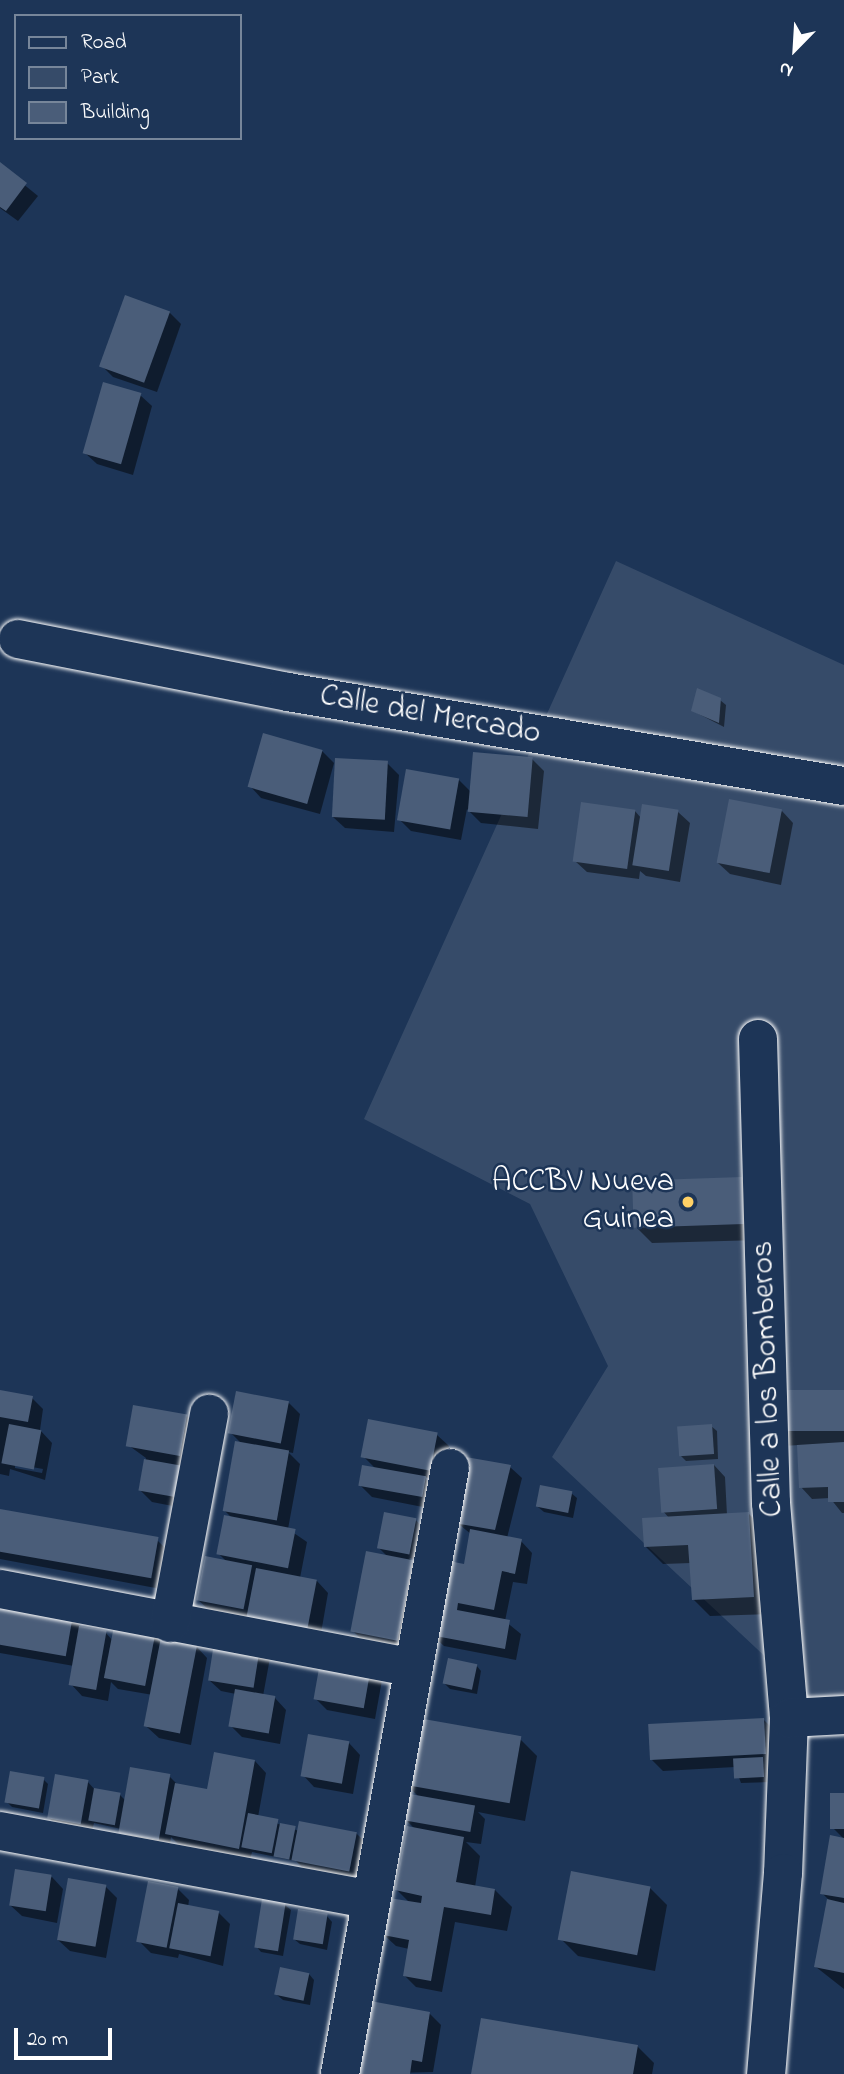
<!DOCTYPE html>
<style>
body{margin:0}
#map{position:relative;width:844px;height:2074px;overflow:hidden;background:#1d3557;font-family:"Indie Flower",sans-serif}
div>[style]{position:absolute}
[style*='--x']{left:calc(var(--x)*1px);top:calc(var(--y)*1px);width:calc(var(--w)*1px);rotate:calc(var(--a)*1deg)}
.green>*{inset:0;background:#364b69}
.shadow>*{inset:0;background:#0007}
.building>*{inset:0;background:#4a5d79;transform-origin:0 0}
.roads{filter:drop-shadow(0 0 2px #fff) drop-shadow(0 0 2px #fff)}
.minor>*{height:38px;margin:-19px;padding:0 19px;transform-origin:19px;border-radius:19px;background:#1d3557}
.dots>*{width:19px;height:19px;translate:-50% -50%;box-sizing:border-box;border:4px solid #1d3557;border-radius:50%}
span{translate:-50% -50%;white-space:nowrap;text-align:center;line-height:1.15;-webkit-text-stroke:5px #1d3557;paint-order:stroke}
.street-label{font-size:32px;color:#fff}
.poi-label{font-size:32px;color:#fff}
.right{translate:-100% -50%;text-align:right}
.legend{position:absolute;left:14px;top:14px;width:228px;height:126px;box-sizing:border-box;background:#1d3557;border:2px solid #77869a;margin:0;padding:9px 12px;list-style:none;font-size:21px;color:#fff}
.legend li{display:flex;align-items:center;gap:14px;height:35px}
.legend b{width:35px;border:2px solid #77869a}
.north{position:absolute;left:760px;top:14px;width:70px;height:70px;-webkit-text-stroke:5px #1d3557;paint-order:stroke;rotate:204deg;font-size:19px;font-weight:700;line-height:28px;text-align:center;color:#fff}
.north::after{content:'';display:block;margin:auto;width:24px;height:32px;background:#fff;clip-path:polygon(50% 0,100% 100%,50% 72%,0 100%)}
.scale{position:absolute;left:14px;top:2028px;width:98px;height:32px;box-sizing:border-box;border:4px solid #fff;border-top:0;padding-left:9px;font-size:21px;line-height:24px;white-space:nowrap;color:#fff;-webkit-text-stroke:5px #1d3557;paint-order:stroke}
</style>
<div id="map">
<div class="green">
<div style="clip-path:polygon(616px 561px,844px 665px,844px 1705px,819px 1707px,552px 1457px,608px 1366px,530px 1204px,364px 1119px)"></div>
</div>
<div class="shadow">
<div style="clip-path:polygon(0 165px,38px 196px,18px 221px,0 208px)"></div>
<div style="clip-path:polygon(169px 312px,181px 324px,157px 392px,113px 377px,101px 365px)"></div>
<div style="clip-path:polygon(140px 395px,152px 406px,133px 475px,97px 464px,85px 453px)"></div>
<div style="clip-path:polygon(720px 700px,726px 705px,724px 727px,693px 711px)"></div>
<div style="clip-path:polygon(322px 751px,334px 763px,320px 814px,261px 798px,250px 786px)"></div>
<div style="clip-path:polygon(532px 759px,544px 771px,538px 829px,481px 823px,467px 809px,461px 840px,411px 831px,399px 819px,458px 779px,471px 792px)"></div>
<div style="clip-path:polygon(387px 763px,399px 775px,394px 832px,345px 828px,333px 817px)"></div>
<div style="clip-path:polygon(635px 811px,641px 818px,678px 812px,690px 823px,680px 882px,646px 876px,640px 871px,639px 879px,587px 872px,575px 861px)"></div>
<div style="clip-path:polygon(782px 811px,793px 823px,781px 885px,730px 874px,718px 863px)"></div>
<div style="clip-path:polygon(742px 1179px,759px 1196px,760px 1240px,652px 1243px,635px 1226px)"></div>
<div style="clip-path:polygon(evenodd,0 1392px,32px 1398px,43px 1409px,40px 1430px,52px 1443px,45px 1480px,10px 1469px,9px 1476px,0 1474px,0 1392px,15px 1464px,43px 1469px,42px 1473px,15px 1468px,15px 1464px)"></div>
<div style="clip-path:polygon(844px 1393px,844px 1513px,842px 1513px,830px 1498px,812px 1499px,801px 1487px,799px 1445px,784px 1446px,772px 1435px)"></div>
<div style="clip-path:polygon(288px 1402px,300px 1414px,293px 1453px,288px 1452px,300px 1464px,288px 1529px,307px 1542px,300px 1578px,317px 1581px,328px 1593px,320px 1639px,210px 1611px,198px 1600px,227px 1562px,219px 1554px,233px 1519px,224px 1510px,241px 1443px,230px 1432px)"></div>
<div style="clip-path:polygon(187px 1416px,198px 1428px,192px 1467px,179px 1464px,194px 1479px,188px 1509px,152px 1502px,141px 1491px,146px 1458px,128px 1445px)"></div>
<div style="clip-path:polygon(711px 1426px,717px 1431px,718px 1459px,686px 1461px,680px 1455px)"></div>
<div style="clip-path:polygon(437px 1435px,449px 1446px,442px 1481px,424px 1477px,437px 1490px,433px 1509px,372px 1497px,360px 1485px,376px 1469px,363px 1456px)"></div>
<div style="clip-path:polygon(714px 1465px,725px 1477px,727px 1515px,749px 1514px,766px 1531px,770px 1614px,710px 1616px,693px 1599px,691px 1563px,663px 1564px,646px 1547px,669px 1518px,663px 1511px)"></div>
<div style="clip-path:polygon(510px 1467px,522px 1478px,507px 1538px,521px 1541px,532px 1553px,527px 1584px,513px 1582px,505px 1621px,521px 1634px,516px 1660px,444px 1646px,432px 1635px,465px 1566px,471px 1534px,456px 1522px)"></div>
<div style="clip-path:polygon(571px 1493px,577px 1498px,573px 1518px,544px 1512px,538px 1507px)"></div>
<div style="clip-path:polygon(0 1511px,157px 1540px,168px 1551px,161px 1589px,0 1559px)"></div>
<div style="clip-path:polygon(415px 1519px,420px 1525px,414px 1559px,409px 1558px,424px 1573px,410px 1652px,365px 1643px,353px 1631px,388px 1557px,379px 1548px)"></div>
<div style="clip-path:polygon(0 1605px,72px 1618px,83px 1629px,106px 1633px,113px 1641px,154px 1635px,162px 1643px,196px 1646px,207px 1658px,191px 1745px,159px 1738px,147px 1727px,153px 1695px,118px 1689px,111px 1682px,108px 1701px,82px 1696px,71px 1684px,74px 1666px,0 1653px)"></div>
<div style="clip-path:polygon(217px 1639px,270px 1658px,263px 1696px,275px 1698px,286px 1710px,280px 1744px,242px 1737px,230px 1725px,236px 1694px,221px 1691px,209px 1680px)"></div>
<div style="clip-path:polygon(476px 1665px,481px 1671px,477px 1694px,450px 1689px,444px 1683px)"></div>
<div style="clip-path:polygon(370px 1668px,382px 1680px,375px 1719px,327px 1710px,316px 1699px)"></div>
<div style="clip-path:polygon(763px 1719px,775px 1731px,769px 1782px,741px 1783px,735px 1767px,663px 1771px,652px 1760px)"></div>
<div style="clip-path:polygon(520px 1739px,537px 1756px,525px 1821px,478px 1812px,485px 1819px,481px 1844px,466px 1842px,480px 1856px,475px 1887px,495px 1890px,512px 1907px,507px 1931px,455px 1922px,442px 1992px,416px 1987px,404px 1975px,409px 1949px,396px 1946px,384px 1935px,410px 1903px,397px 1890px,416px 1830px,407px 1821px,419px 1797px,407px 1785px)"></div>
<div style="clip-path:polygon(349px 1743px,360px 1755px,353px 1794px,314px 1787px,303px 1775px)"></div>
<div style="clip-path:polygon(255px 1761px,266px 1773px,258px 1817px,299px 1831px,356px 1833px,368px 1845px,361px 1881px,306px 1871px,296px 1861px,252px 1852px,250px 1860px,179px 1845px,171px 1837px,169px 1851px,132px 1844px,121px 1829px,94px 1823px,91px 1835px,60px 1829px,49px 1818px,87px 1781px,96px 1791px,120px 1795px,126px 1801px,169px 1776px,178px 1785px,209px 1791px)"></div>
<div style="clip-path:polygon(43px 1779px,48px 1784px,43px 1813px,12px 1807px,6px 1801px)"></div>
<div style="clip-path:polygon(844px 1795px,844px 1839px,833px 1828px)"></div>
<div style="clip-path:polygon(844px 1840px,844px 1989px,816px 1967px,829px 1900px,822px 1893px)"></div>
<div style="clip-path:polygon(52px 1877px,63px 1889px,57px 1923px,22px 1916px,10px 1905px)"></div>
<div style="clip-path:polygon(105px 1886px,117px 1898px,106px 1958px,70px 1951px,58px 1940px)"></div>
<div style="clip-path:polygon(650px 1888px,667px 1905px,655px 1971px,578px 1956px,561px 1939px)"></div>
<div style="clip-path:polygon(178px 1889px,189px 1900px,188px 1907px,219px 1913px,230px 1924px,223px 1966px,179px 1954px,178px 1958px,151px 1953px,139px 1941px)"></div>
<div style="clip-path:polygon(285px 1905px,291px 1910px,283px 1956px,261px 1952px,256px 1946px)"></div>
<div style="clip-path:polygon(327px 1916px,332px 1922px,327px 1950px,300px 1944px,294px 1939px)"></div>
<div style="clip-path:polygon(309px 1974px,314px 1980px,310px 2005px,283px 2000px,277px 1995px)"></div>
<div style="clip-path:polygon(429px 2013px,441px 2025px,433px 2072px,358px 2074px)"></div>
<div style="clip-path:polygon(637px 2046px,654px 2063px,652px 2074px,473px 2074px)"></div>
</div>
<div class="building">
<div style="clip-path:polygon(0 162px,27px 183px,6px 211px,0 207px)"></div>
<div style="left:125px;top:295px;width:48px;height:76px;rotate:20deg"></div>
<div style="left:103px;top:382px;width:40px;height:74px;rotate:16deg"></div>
<div style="clip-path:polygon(697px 688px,721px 698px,719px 723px,691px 711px)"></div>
<div style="left:263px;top:733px;width:62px;height:56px;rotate:16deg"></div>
<div style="left:473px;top:752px;width:60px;height:60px;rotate:5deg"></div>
<div style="left:335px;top:758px;width:53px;height:59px;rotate:3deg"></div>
<div style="left:406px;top:769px;width:54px;height:52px;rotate:10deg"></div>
<div style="left:729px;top:799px;width:54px;height:65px;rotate:11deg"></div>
<div style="left:581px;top:802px;width:55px;height:60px;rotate:8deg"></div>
<div style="left:642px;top:804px;width:37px;height:62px;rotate:9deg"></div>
<div style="left:742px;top:1177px;width:47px;height:110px;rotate:88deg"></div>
<div style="clip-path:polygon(0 1390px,33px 1396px,28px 1422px,0 1417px)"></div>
<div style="left:844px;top:1390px;width:41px;height:75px;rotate:90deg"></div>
<div style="left:236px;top:1391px;width:54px;height:43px;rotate:11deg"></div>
<div style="left:133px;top:1405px;width:55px;height:42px;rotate:10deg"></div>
<div style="left:368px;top:1419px;width:71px;height:39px;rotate:11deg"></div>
<div style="left:9px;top:1424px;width:33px;height:40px;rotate:11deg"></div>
<div style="left:712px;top:1424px;width:30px;height:35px;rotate:86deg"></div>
<div style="left:235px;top:1441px;width:55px;height:71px;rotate:10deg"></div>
<div style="clip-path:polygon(844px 1442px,844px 1502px,828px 1502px,828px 1487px,799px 1488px,797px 1445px)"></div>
<div style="clip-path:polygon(460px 1456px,511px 1465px,495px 1530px,454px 1523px)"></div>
<div style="left:144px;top:1459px;width:40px;height:32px;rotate:10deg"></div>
<div style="left:714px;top:1464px;width:45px;height:56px;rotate:86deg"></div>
<div style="left:362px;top:1465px;width:65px;height:21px;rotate:10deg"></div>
<div style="left:540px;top:1485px;width:33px;height:22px;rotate:11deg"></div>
<div style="left:0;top:1509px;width:161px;height:42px;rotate:10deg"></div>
<div style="left:384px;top:1512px;width:33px;height:37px;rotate:11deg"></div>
<div style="clip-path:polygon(749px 1512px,754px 1597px,692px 1600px,688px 1545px,644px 1547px,642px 1518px)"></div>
<div style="left:224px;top:1515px;width:73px;height:40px;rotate:11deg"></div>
<div style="clip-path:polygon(470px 1529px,522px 1539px,515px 1574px,502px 1571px,494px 1610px,458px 1603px,457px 1610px,510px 1620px,505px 1649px,430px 1635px,444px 1560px,464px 1564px)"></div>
<div style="left:366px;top:1551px;width:48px;height:82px;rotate:11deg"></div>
<div style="left:205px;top:1556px;width:48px;height:45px;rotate:11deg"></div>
<div style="left:256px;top:1568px;width:62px;height:50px;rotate:11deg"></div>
<div style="left:0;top:1603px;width:74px;height:41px;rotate:10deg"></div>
<div style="left:79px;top:1626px;width:28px;height:60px;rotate:10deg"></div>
<div style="left:114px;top:1626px;width:42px;height:53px;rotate:11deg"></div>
<div style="left:161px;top:1637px;width:37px;height:91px;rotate:11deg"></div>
<div style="left:215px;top:1637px;width:46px;height:44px;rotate:9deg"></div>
<div style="left:321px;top:1657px;width:51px;height:43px;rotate:10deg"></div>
<div style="left:448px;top:1658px;width:30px;height:26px;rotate:12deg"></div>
<div style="left:235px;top:1689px;width:41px;height:38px;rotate:10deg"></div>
<div style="left:418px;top:1718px;width:105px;height:68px;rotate:10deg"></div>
<div style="left:764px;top:1718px;width:36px;height:116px;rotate:87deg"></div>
<div style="left:308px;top:1734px;width:42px;height:43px;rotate:10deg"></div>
<div style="clip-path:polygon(214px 1752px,255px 1760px,239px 1849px,165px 1834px,175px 1783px,207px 1789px)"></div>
<div style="left:763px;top:1757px;width:20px;height:30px;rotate:87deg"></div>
<div style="left:130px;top:1767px;width:41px;height:67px;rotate:10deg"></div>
<div style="left:10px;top:1771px;width:35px;height:32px;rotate:10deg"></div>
<div style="left:55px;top:1774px;width:34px;height:45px;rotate:10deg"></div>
<div style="left:94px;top:1788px;width:27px;height:33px;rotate:10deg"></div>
<div style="left:844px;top:1793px;width:36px;height:14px;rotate:90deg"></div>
<div style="left:410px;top:1794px;width:66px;height:27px;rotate:10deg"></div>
<div style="left:248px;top:1813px;width:31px;height:35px;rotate:11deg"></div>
<div style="left:299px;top:1821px;width:59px;height:40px;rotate:11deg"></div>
<div style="left:280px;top:1823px;width:16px;height:34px;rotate:11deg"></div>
<div style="clip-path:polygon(407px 1826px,464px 1837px,456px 1882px,495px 1889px,491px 1915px,444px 1907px,431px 1981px,403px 1976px,409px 1940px,383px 1935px,389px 1898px,421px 1903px,422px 1896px,395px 1890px)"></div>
<div style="clip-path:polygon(830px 1835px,844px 1838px,844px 1898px,820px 1894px)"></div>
<div style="left:15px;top:1869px;width:37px;height:37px;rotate:9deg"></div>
<div style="left:571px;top:1871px;width:81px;height:70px;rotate:11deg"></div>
<div style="left:68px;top:1878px;width:39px;height:63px;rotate:10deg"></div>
<div style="left:148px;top:1881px;width:31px;height:62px;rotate:11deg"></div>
<div style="left:262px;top:1899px;width:24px;height:49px;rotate:9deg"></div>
<div style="clip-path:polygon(827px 1899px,844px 1903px,844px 1973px,814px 1967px)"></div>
<div style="left:178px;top:1903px;width:42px;height:46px;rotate:11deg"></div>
<div style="left:298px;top:1909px;width:30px;height:31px;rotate:9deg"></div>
<div style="left:280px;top:1967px;width:30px;height:28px;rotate:12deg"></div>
<div style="clip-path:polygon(365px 2000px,430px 2012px,422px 2062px,412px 2060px,410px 2074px,357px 2074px)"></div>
<div style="clip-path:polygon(481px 2018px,638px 2045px,633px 2074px,471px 2074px)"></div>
</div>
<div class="roads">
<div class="minor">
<div style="--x:18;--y:639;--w:275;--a:11.1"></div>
<div style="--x:288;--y:692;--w:564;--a:9.6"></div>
<div style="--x:758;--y:1039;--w:464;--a:88.4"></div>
<div style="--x:771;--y:1503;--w:216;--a:85.2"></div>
<div style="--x:789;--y:1718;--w:155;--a:92.2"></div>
<div style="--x:783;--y:1873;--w:202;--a:94.8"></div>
<div style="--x:0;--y:1589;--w:421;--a:10.8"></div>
<div style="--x:170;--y:1623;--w:213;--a:-79.4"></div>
<div style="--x:789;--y:1718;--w:55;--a:-3.1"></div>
<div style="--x:0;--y:1831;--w:377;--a:10.5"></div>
<div style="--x:340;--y:2074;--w:616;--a:-79.71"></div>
</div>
</div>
<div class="dots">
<div style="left:688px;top:1202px;background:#ffd166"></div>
</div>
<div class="street-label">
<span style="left:430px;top:716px;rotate:10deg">Calle del Mercado</span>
<span style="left:769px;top:1379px;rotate:-92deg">Calle a los Bomberos</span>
</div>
<div class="poi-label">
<span class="right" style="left:674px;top:1202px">ACCBV Nueva<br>Guinea</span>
</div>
<ul class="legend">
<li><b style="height:9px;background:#1d3557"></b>Road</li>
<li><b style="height:19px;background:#364b69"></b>Park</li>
<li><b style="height:19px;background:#4a5d79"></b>Building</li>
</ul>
<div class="north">N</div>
<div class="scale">20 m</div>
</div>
